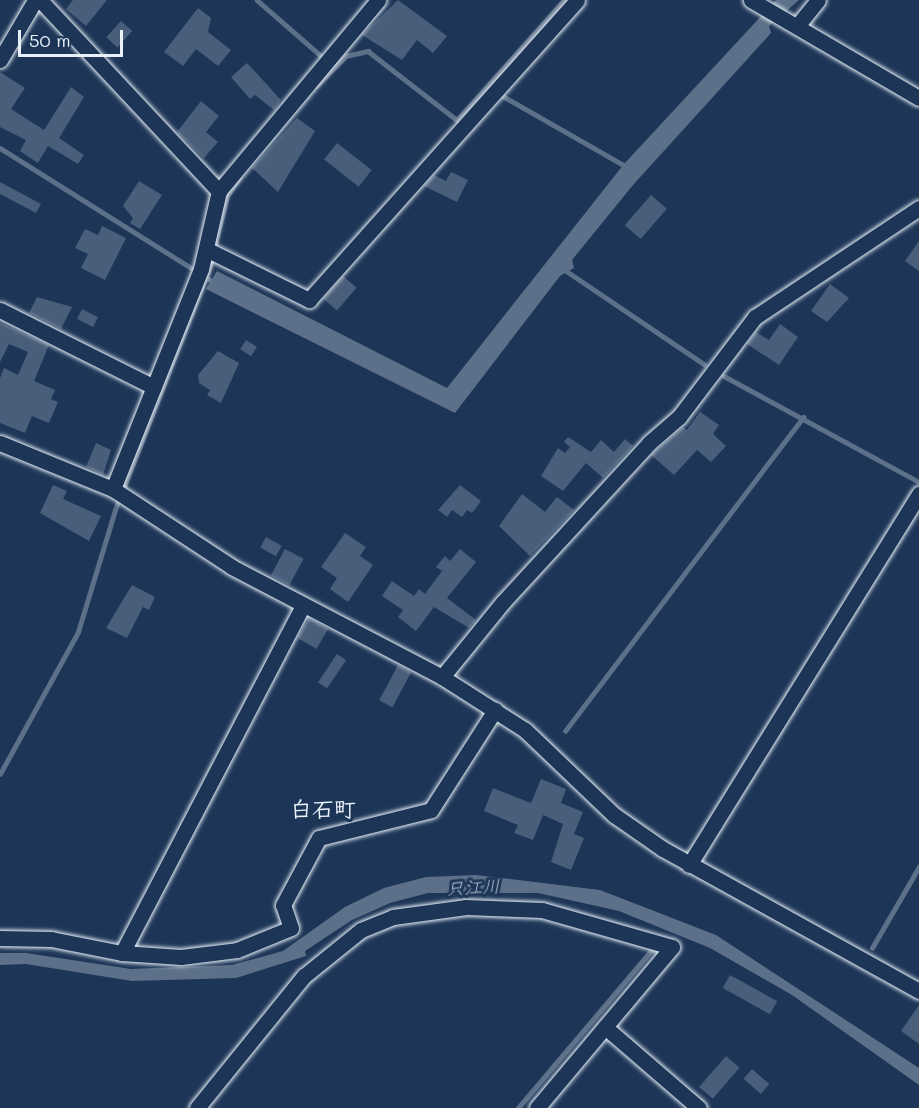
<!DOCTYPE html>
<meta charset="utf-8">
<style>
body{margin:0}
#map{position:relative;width:919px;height:1108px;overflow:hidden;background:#1d3557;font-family:Mali,"Klee One",sans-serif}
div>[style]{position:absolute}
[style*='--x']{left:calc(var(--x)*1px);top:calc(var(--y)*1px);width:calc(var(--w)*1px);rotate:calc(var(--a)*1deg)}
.water>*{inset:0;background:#5d7089}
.stream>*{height:4.5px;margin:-2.25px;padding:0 2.25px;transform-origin:2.25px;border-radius:2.25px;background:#5d7089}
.building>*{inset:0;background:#495e7a;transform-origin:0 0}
.roads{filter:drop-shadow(0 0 2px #e8f1f8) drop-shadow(0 0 2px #e8f1f8)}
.street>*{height:15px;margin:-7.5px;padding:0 7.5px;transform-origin:7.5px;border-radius:7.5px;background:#1d3557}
span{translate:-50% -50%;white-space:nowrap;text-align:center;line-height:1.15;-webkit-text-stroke:6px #1d3557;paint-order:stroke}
.water-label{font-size:18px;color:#b7c4d1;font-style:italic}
.district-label{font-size:22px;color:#e8f1f8;font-weight:700}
.scale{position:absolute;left:18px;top:30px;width:105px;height:27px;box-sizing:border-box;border:3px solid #e8f1f8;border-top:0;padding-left:8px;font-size:18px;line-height:21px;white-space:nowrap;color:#e8f1f8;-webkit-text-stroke:4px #1d3557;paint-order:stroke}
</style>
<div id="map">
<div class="water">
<div style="clip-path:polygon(776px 0,799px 0,769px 26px,771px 33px,633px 185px,572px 260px,574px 268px,560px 276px,455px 413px,206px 289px,217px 271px,447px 388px,624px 164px)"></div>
<div style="clip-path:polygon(476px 875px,600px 890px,716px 935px,919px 1068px,919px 1085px,792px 995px,710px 948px,619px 911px,538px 893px,428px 893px,390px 903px,352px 920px,305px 951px,306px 956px,236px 978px,132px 981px,26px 964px,0 965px,0 953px,26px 953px,131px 969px,232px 965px,283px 951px,345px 907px,384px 888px,426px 877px)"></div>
</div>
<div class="stream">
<div style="--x:257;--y:0;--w:84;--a:41.1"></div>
<div style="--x:316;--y:86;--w:42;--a:-45"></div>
<div style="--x:346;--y:56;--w:23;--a:-13"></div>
<div style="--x:368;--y:51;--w:113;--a:37.8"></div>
<div style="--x:457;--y:120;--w:161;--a:-48.3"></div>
<div style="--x:501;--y:95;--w:147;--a:29.7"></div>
<div style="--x:0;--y:148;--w:252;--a:32.1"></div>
<div style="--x:215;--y:244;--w:49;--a:-76"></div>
<div style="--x:227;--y:196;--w:22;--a:-56"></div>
<div style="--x:565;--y:270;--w:168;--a:34.1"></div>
<div style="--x:724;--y:376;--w:222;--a:28.5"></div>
<div style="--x:565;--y:731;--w:394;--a:-52.8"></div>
<div style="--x:0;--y:774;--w:162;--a:-61.2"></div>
<div style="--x:78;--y:632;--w:127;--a:-73.1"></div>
<div style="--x:115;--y:510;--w:268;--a:-68.8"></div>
<div style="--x:872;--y:948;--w:94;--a:-59.9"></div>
<div style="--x:518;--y:1108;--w:211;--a:-49.8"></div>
</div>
<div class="building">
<div style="clip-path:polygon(73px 0,107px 0,86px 26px,66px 9px)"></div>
<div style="clip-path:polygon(398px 0,447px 36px,433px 53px,417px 40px,402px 60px,362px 35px)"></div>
<div style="clip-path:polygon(198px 8px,211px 18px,208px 32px,231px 50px,218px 66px,196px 49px,183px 66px,164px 52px)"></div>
<div style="left:121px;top:21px;width:15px;height:22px;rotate:42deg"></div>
<div style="clip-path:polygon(247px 63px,281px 100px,274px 110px,255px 95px,250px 99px,231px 77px)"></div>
<div style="clip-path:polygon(0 72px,25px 88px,11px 109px,44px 130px,71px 87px,84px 97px,59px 138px,84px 155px,78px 164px,48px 146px,38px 163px,20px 151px,26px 140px,0 127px)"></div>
<div style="clip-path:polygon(201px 101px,219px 116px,206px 132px,218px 142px,204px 158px,177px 132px)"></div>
<div style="clip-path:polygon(297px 118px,315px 131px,278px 192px,252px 168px)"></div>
<div style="left:337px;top:143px;width:44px;height:21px;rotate:38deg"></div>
<div style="clip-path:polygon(451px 172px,468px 180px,457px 202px,424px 186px,434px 175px,446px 181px)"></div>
<div style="clip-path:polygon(139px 181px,162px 195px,140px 229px,130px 223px,133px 218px,123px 206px)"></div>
<div style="clip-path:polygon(0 182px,41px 204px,36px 213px,0 194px)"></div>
<div style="left:651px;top:195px;width:21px;height:40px;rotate:41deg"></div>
<div style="clip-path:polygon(102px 226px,126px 238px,105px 280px,81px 268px,88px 254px,75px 248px,85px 229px,98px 235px)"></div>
<div style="clip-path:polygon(919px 241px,919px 271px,905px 261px)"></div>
<div style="left:343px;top:276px;width:18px;height:30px;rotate:41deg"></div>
<div style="clip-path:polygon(830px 284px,849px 298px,827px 322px,811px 311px)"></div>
<div style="clip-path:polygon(37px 297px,72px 307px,61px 329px,29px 313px)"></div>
<div style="left:82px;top:309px;width:18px;height:11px;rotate:27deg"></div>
<div style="clip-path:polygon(0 323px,49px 345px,34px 381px,55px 390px,51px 399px,58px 402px,49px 423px,32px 416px,25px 433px,0 423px,0 378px,4px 368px,18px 375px,28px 352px,9px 344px,0 362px)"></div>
<div style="clip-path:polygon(780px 324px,798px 337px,779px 365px,747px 344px,756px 332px,769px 340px)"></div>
<div style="left:246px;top:340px;width:13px;height:11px;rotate:32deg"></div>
<div style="clip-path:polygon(218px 351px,239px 363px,221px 403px,207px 395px,210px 390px,199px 383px,198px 375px)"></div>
<div style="clip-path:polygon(700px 412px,719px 425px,713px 434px,726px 446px,711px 462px,697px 450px,674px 475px,651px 455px,683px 427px,687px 430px)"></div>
<div style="clip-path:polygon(568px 437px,591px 452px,601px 440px,614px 452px,625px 439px,633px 446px,603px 478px,586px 463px,563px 491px,541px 476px,558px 448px,565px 453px,570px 447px,564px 442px)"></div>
<div style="clip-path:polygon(96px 443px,111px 450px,103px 475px,86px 467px)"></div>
<div style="clip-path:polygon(53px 485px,67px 491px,63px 499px,101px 516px,89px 541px,40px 513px)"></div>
<div style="clip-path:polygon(460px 485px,481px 501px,472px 513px,467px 510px,462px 517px,452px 510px,447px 517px,438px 510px)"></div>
<div style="clip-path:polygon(522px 494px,545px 512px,557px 497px,574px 510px,530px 556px,499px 526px)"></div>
<div style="clip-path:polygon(345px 533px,366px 547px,360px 556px,373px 565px,348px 602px,330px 589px,337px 578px,321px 567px)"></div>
<div style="left:266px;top:537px;width:18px;height:12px;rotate:29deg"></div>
<div style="left:285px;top:549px;width:21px;height:30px;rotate:28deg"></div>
<div style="clip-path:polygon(460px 549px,476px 562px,447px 598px,476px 620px,469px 628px,434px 607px,416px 631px,398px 617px,403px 610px,382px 596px,392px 581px,414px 596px,419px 589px,425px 594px,442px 571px,436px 567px,445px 556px,450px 561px)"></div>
<div style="clip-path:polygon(132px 585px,155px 597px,149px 610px,143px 607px,127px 638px,106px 628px)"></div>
<div style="left:309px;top:618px;width:22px;height:23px;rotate:30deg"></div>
<div style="left:337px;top:654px;width:11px;height:34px;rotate:34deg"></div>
<div style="left:398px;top:665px;width:15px;height:40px;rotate:28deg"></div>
<div style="clip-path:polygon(541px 779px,566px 789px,561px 803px,583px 812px,574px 834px,584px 838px,571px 870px,551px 862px,563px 824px,543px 815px,533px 840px,514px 833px,518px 825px,484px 811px,493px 788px,531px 803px)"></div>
<div style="left:730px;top:975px;width:54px;height:15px;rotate:29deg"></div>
<div style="clip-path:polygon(919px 1005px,919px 1044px,901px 1031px)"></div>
<div style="left:726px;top:1056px;width:18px;height:41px;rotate:41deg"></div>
<div style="left:752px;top:1069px;width:23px;height:13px;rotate:41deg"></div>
</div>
<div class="roads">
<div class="street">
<div style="--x:40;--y:0;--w:262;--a:46.9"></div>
<div style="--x:751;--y:0;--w:194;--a:30.3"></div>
<div style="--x:797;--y:26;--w:33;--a:-51"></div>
<div style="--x:0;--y:60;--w:69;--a:-59.7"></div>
<div style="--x:208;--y:250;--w:113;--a:26.3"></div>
<div style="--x:309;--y:300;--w:402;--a:-48.2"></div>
<div style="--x:0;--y:310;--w:172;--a:26.6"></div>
<div style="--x:0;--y:443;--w:122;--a:22.2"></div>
<div style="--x:113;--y:489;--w:142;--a:33.2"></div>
<div style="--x:232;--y:567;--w:237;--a:27.6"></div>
<div style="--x:442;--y:677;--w:98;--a:32.6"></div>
<div style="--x:525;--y:730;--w:123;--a:43.7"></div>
<div style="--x:614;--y:815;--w:60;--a:34.8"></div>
<div style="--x:663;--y:849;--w:293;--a:29"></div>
<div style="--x:113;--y:489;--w:237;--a:-68.2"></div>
<div style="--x:201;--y:269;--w:80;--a:-77"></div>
<div style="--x:219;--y:191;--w:249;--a:-50.2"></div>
<div style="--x:442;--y:677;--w:97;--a:-50.9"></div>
<div style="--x:503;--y:602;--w:216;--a:-47.4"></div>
<div style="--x:649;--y:443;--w:40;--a:-41"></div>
<div style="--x:679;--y:417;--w:126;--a:-52.8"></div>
<div style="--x:755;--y:317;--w:197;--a:-33.6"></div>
<div style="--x:689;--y:865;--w:437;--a:-58.2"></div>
<div style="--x:0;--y:938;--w:51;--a:1.1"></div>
<div style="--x:51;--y:939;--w:72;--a:11.2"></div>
<div style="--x:122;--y:953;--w:59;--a:3.9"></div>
<div style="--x:181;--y:957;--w:56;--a:-7.1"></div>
<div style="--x:237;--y:950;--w:58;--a:-22.2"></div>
<div style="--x:291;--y:928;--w:24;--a:-109"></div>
<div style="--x:283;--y:905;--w:76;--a:-61.8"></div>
<div style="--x:319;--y:838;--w:115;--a:-14"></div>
<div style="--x:431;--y:810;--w:119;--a:-57.4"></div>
<div style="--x:122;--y:953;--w:392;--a:-62.5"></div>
<div style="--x:605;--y:1027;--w:124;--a:40.8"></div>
<div style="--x:197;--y:1108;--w:170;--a:-51"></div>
<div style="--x:304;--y:976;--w:73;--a:-38.9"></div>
<div style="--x:361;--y:930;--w:35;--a:-22"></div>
<div style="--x:393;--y:917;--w:74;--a:-7.8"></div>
<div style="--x:466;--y:907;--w:76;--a:2.3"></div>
<div style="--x:542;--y:910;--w:135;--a:15.9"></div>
<div style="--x:672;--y:947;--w:210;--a:130"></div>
</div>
</div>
<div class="water-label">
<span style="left:473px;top:887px;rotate:-3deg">只江川</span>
</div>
<div class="district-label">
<span style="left:323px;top:809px">白石町</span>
</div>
<div class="scale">50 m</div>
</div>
